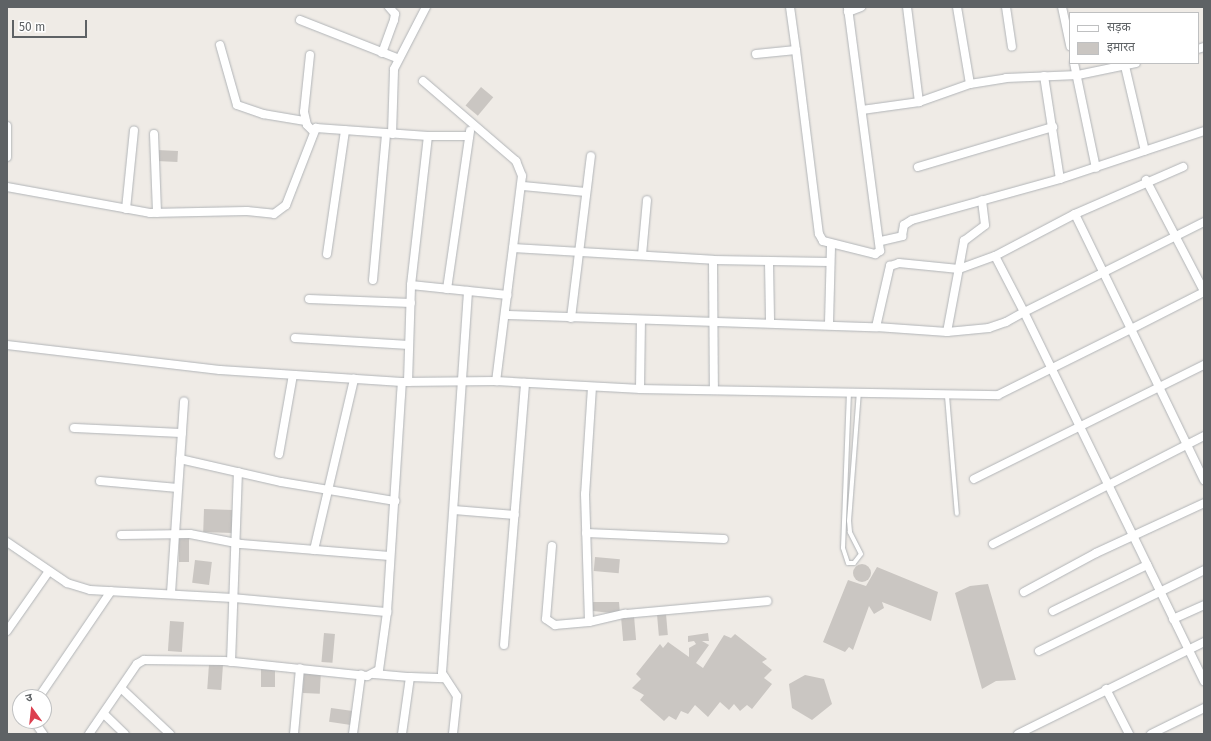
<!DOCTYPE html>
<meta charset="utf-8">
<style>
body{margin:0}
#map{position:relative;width:1211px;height:741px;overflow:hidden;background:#efebe6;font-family:"Fira Sans","Noto Sans Devanagari",sans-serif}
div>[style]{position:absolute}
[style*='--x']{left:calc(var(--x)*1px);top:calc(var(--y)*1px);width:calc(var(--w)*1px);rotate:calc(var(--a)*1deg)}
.building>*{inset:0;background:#cac6c2;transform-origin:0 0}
.round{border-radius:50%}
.roads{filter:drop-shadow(0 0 1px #b1b4b7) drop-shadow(0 0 1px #b1b4b7)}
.service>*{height:4px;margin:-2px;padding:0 2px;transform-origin:2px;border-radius:2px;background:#fff}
.minor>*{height:8px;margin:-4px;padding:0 4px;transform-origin:4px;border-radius:4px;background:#fff}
span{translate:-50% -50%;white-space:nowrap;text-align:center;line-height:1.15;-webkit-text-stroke:3px #fff;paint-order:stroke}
.frame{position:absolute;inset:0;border:8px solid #5e6265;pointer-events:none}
.legend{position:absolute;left:1069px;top:12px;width:130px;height:52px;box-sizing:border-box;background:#fff;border:1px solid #bfc0c1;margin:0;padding:5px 7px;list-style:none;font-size:12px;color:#5e6265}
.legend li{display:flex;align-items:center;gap:8px;height:20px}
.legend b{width:20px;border:1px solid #bfc0c1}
.north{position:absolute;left:12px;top:689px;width:40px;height:40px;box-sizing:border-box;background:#fff;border:1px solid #bfc0c1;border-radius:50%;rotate:345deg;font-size:11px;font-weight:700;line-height:16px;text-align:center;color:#5e6265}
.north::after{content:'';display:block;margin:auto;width:14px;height:18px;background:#dc3f4f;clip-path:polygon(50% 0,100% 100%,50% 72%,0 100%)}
.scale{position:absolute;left:12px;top:20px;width:75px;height:18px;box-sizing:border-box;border:2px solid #5e6265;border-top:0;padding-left:5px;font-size:12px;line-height:14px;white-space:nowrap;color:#5e6265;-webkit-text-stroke:3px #fff;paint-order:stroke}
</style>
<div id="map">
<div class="building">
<div style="left:481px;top:87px;width:16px;height:24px;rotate:40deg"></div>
<div style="left:157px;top:150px;width:21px;height:11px;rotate:3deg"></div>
<div style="left:204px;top:509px;width:29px;height:23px;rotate:2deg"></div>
<div style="left:179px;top:535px;width:10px;height:27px"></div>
<div style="left:595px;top:557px;width:25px;height:14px;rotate:5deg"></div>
<div style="left:195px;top:560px;width:17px;height:23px;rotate:7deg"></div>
<div class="round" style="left:853px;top:564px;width:18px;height:18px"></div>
<div style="clip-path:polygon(877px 567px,938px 592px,931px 621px,882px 602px,884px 608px,874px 614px,869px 606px,853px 650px,849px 647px,845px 652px,823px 642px,848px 580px,866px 586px)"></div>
<div style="clip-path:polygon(988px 584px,1016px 680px,996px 681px,982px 689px,955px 593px,970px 586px)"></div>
<div style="clip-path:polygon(593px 602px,619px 602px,620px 614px,593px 611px)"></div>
<div style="left:666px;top:614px;width:21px;height:9px;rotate:85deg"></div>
<div style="left:634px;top:616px;width:24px;height:13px;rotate:85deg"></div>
<div style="left:170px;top:621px;width:14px;height:30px;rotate:4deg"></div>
<div style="left:324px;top:633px;width:11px;height:29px;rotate:5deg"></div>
<div style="clip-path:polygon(708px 633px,709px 641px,702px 641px,709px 645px,696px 663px,703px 668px,724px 635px,731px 638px,735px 634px,767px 659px,762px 662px,772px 670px,764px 678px,772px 684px,752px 709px,747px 705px,740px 711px,734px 704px,729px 710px,720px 702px,708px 717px,695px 705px,688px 714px,681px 711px,676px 720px,669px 716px,664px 721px,640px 700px,644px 695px,632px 688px,641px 679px,636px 674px,660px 644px,663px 648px,668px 642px,689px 657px,689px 648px,696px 644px,694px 641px,688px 642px,688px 636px)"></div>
<div style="left:209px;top:664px;width:14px;height:25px;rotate:4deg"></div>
<div style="left:261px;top:666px;width:14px;height:21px"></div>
<div style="left:304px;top:670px;width:17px;height:23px;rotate:3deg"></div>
<div style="clip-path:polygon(805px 675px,824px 679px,832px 704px,812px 720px,792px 708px,789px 684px)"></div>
<div style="left:331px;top:708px;width:22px;height:14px;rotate:8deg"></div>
</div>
<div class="roads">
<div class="service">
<div style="--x:849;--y:392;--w:156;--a:92.2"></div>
<div style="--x:843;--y:548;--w:16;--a:72"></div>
<div style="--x:848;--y:563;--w:6;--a:0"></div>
<div style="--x:854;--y:563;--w:11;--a:-52"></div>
<div style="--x:861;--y:554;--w:25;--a:-117"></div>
<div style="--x:850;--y:532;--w:11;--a:-95"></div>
<div style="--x:849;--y:521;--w:129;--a:-85.6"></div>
<div style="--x:947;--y:396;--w:118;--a:85.2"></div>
</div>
<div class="minor">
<div style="--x:790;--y:7;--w:43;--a:82.1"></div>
<div style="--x:907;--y:7;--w:96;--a:82.8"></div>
<div style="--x:957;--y:7;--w:78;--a:80.4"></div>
<div style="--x:1006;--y:7;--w:40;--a:81.5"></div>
<div style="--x:1062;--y:7;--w:40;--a:78"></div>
<div style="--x:848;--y:12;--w:14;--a:-21"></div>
<div style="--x:300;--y:20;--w:104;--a:21.4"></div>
<div style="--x:220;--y:45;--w:62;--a:74.2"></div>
<div style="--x:237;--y:105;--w:28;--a:19"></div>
<div style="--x:263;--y:114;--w:43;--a:9.5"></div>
<div style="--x:1198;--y:49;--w:6;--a:-18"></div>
<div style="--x:382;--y:53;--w:35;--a:-70"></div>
<div style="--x:394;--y:20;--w:6;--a:-81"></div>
<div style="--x:395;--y:14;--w:9;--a:-131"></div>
<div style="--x:756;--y:54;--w:40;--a:-5.7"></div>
<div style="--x:796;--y:50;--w:185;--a:82.9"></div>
<div style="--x:819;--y:234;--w:8;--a:60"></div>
<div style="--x:823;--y:241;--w:54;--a:14"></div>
<div style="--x:875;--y:254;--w:6;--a:-31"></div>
<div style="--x:880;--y:251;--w:246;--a:-97.5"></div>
<div style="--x:310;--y:55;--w:57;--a:96"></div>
<div style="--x:304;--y:112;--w:13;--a:77"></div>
<div style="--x:307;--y:125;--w:8;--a:45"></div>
<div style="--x:1074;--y:63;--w:107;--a:78.2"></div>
<div style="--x:1125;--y:66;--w:87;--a:76.8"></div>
<div style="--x:1044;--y:76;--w:104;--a:81.2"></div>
<div style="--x:423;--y:81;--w:123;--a:40.7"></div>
<div style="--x:516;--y:161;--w:16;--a:68"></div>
<div style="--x:522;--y:176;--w:207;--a:97.2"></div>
<div style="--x:862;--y:110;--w:58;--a:-8"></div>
<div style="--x:919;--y:102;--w:54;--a:-19.4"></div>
<div style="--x:970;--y:84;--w:36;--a:-9"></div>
<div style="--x:1006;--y:78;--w:72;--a:-2.4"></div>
<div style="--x:1078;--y:75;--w:59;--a:-11.7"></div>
<div style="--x:7;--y:126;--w:31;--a:90"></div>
<div style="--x:154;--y:134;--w:79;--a:87.8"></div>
<div style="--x:392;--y:134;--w:65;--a:-88.2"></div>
<div style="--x:394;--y:69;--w:70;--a:-62.7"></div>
<div style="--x:918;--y:167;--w:141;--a:-16.5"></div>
<div style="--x:1146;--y:180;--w:125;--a:62.4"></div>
<div style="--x:523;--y:186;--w:63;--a:5.4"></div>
<div style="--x:7;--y:187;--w:145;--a:10.3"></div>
<div style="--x:150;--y:213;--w:97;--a:-1.2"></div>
<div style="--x:247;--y:211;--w:27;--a:6"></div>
<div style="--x:274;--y:214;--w:15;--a:-37"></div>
<div style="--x:286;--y:205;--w:83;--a:-68.7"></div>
<div style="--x:316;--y:128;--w:112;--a:4.1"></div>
<div style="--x:428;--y:136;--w:41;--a:0"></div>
<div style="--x:126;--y:209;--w:79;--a:-84.2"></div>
<div style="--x:1204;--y:222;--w:201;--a:153.4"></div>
<div style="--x:1024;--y:312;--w:21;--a:151"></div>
<div style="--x:1006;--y:322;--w:18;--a:161"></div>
<div style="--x:989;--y:328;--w:42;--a:174.6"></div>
<div style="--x:947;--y:332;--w:71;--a:-176"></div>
<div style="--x:876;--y:327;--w:63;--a:-77.1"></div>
<div style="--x:890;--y:266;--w:9;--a:-18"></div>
<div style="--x:899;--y:263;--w:60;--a:5.7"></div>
<div style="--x:959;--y:269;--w:38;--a:-20"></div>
<div style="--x:995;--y:256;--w:63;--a:62.6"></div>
<div style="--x:1024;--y:312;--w:411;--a:64"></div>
<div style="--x:881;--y:241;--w:22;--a:-13"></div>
<div style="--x:902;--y:236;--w:11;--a:-80"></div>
<div style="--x:904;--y:225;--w:9;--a:-32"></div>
<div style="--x:912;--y:220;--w:154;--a:-15.5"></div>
<div style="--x:1060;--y:179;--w:152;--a:-18.4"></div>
<div style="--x:513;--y:248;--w:200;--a:3.4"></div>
<div style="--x:713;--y:260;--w:116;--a:1"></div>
<div style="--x:327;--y:254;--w:125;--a:-81.7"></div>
<div style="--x:642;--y:255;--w:55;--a:-84.8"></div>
<div style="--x:995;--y:256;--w:90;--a:-27.7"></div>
<div style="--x:1075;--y:214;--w:118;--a:-23.5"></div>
<div style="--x:713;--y:260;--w:129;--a:89.6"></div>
<div style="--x:769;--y:262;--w:60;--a:89"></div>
<div style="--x:373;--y:280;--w:147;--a:-84.9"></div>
<div style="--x:411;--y:285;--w:97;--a:5.9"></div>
<div style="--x:447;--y:289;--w:160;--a:-81.7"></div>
<div style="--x:1204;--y:292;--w:82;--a:153.1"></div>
<div style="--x:1131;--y:329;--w:168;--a:64.2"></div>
<div style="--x:309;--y:299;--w:102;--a:2.2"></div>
<div style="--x:505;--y:315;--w:371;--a:1.9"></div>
<div style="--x:571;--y:318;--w:163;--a:-83"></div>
<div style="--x:829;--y:323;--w:79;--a:-88.5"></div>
<div style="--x:947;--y:332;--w:93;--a:-79.4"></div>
<div style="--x:964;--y:241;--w:26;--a:-37"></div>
<div style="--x:985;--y:225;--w:25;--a:-97"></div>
<div style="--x:295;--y:338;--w:114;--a:3.5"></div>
<div style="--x:7;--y:345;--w:214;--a:6.7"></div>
<div style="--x:220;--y:370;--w:182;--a:3.8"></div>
<div style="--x:402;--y:382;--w:94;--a:-0.6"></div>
<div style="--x:496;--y:381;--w:145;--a:3.2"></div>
<div style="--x:641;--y:389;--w:357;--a:1"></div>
<div style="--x:998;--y:395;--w:148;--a:-26.4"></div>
<div style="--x:1131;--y:329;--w:128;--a:-116"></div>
<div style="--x:408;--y:382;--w:97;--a:-88.2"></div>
<div style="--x:411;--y:285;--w:150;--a:-83.5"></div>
<div style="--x:592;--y:387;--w:107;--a:93.7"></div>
<div style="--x:585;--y:494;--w:128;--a:88.2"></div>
<div style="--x:589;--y:622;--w:37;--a:-13"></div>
<div style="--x:625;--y:614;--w:143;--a:-5.2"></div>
<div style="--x:640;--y:389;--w:68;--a:-89.2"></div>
<div style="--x:74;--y:428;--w:108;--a:2.7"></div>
<div style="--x:279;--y:454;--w:80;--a:-80"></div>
<div style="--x:180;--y:459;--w:104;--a:12.8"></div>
<div style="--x:281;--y:482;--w:116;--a:9.5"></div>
<div style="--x:974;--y:479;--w:257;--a:-26.4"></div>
<div style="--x:100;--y:481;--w:78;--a:5.1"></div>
<div style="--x:454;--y:510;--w:61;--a:4.7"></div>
<div style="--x:586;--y:533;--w:138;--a:2.5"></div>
<div style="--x:121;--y:535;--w:69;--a:-0.8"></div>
<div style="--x:190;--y:534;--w:52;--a:11.1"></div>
<div style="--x:241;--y:544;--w:149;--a:4.6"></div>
<div style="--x:7;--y:542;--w:73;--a:34.3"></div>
<div style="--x:67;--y:583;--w:24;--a:17"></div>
<div style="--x:90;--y:590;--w:143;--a:3.2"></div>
<div style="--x:233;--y:598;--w:155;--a:5.2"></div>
<div style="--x:993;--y:544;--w:237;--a:-27.1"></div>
<div style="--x:552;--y:546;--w:73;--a:94.7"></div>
<div style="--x:546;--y:619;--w:11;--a:34"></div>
<div style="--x:555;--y:625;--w:34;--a:-5"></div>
<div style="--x:314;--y:550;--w:176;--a:-76.8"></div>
<div style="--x:1024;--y:592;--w:82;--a:-28.4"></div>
<div style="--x:1096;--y:553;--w:119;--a:-24.8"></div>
<div style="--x:171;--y:593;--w:192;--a:-86.1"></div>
<div style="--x:1053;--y:611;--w:105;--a:-26.1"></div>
<div style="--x:1173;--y:619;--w:34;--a:-24"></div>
<div style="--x:7;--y:631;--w:73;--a:-55"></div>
<div style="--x:504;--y:645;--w:263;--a:-85.4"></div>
<div style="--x:1039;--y:651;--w:184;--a:-26.1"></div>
<div style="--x:231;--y:662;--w:190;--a:-87.9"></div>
<div style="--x:374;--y:674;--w:36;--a:5"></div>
<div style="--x:410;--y:677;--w:58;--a:98"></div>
<div style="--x:410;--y:677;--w:35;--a:2"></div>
<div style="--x:122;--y:689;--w:66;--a:43.2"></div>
<div style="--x:1106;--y:689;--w:51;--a:62.9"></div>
<div style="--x:39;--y:697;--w:128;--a:-55.8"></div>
<div style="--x:104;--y:714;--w:29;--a:44"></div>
<div style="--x:34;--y:721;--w:16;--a:55"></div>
<div style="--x:89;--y:734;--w:85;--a:-55.6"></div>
<div style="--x:137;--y:664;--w:8;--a:-30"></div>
<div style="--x:144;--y:660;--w:80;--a:0.7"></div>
<div style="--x:224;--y:661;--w:144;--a:6"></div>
<div style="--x:367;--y:676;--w:13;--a:-27"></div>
<div style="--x:379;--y:670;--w:59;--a:-82.1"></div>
<div style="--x:387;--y:612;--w:230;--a:-86.3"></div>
<div style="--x:294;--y:734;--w:66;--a:-84.8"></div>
<div style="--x:353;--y:734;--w:60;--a:-82.3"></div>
<div style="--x:453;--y:734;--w:38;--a:-84"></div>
<div style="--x:457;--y:696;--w:27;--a:-123"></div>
<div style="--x:442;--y:673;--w:383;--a:-86.1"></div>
<div style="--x:1018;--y:734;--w:208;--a:-26.3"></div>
<div style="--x:1151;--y:734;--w:59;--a:-26.1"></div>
</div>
</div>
<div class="frame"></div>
<ul class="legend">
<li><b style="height:5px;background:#fff"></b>सड़क</li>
<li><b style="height:11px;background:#cac6c2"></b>इमारत</li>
</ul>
<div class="north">उ</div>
<div class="scale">50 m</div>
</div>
